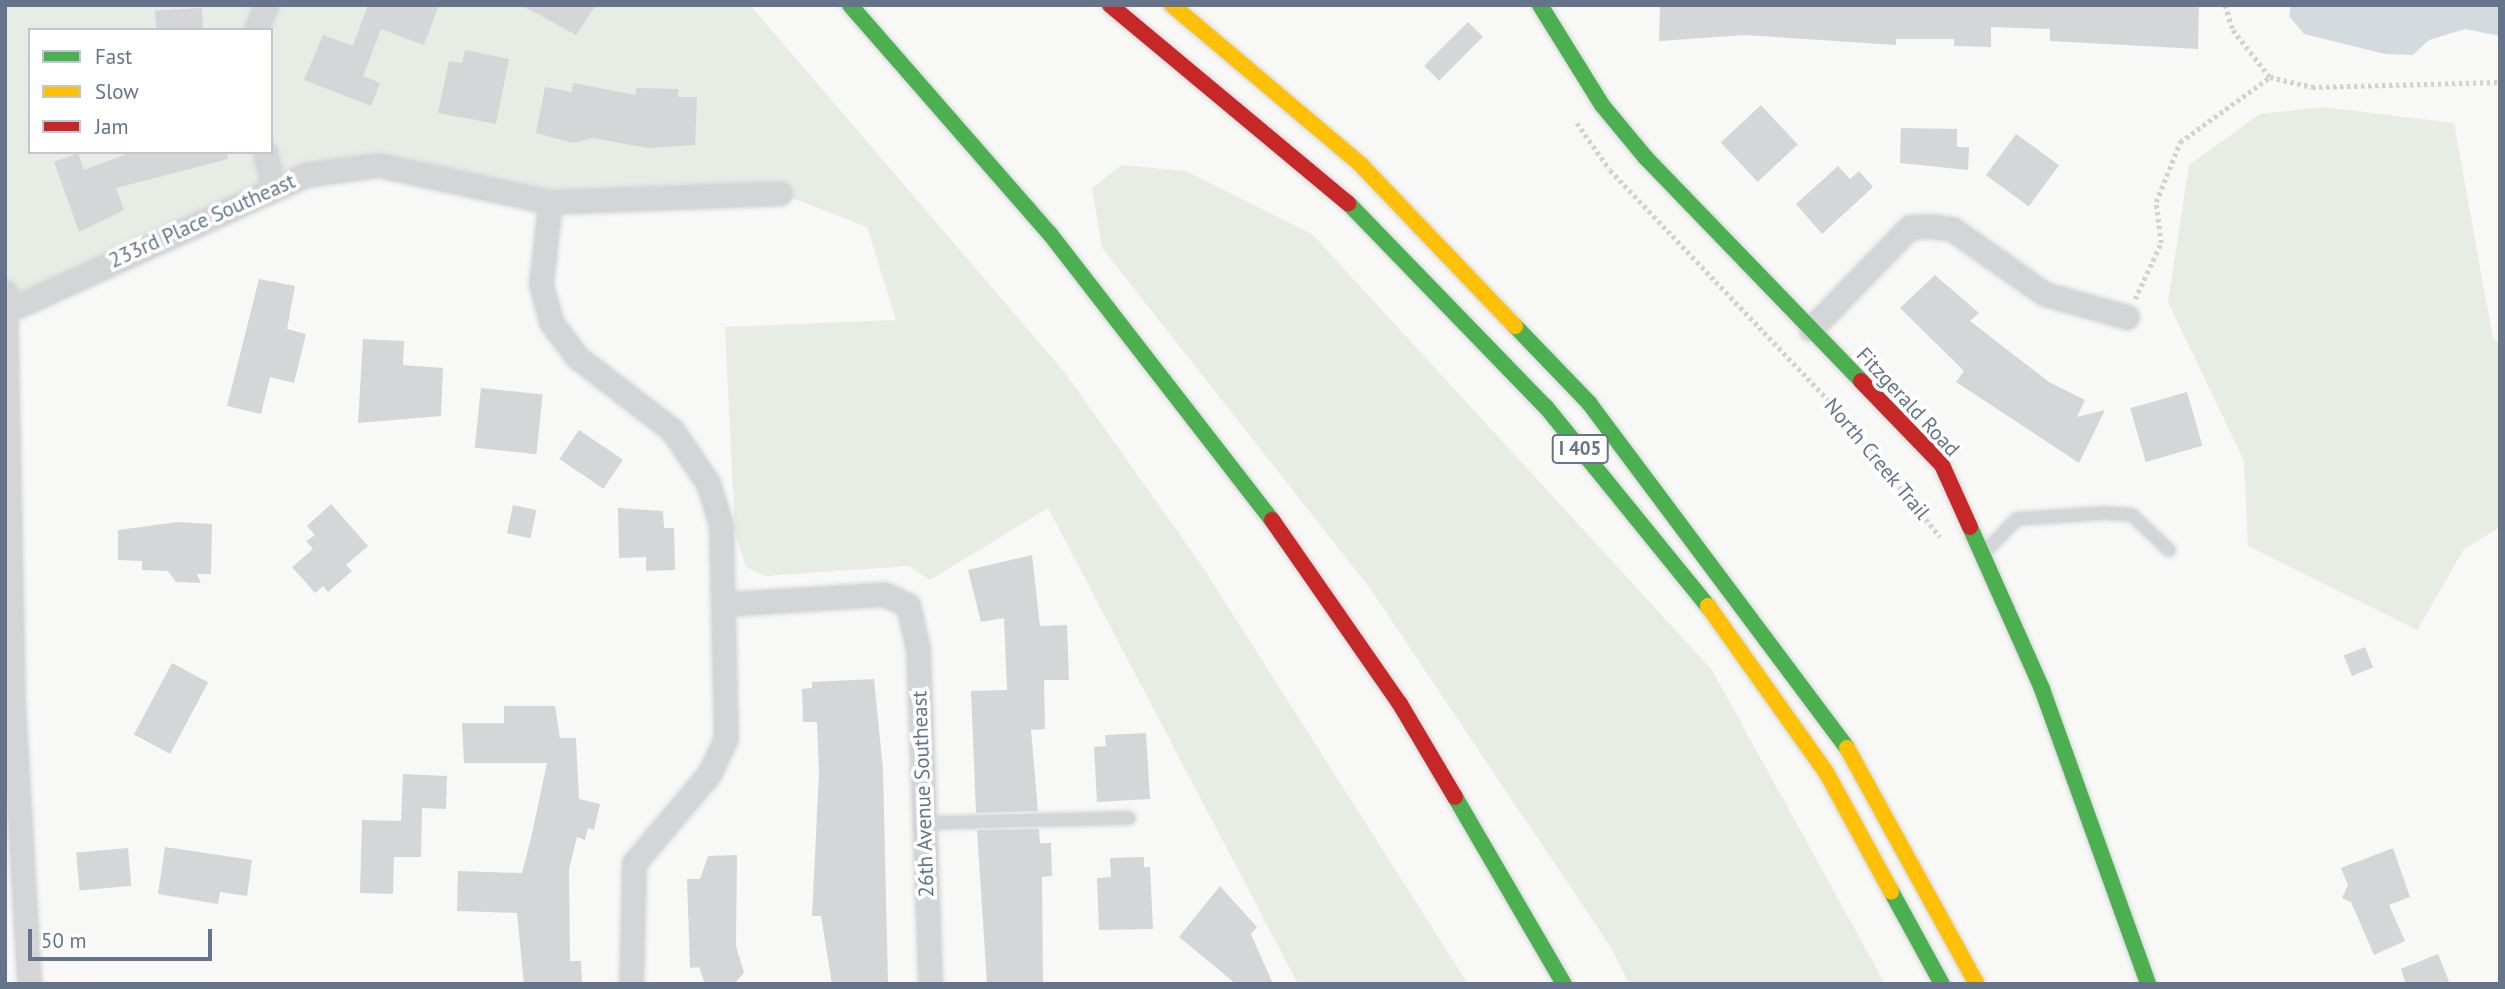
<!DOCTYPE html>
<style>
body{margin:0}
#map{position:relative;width:2505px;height:989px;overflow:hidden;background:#f8f8f7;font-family:"PT Sans",sans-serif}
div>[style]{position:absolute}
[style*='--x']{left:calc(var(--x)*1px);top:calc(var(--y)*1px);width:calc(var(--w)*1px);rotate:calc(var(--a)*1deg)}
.green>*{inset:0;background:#e7ece5}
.water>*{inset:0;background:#d4dbdf}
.building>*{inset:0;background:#d5d6d7;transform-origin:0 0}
.path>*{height:4.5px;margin-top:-2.25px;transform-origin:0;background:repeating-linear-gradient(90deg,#d1d2d2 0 3.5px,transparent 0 7px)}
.roads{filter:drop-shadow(0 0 2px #d4d6d8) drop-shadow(0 0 2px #d4d6d8)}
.lane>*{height:12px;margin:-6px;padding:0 6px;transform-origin:6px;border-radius:6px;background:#d4d5d6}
.street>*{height:23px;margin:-11.5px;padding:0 11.5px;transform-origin:11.5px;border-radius:11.5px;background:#d4d5d6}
.fast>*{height:16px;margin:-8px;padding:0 8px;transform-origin:8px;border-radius:8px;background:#4caf50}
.slow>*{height:16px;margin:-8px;padding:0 8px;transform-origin:8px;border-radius:8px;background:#ffc107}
.jam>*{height:16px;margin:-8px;padding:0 8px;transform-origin:8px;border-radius:8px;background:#c62828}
span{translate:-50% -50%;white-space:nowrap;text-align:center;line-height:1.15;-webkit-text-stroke:7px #fff;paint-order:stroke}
.shield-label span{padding:2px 5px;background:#fff;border:2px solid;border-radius:5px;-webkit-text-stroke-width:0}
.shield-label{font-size:19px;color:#65748a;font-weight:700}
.street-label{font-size:21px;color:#65748a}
.frame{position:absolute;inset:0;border:7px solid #65748a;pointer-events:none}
.legend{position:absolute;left:28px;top:28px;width:245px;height:126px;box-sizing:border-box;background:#fff;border:2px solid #c1c7d0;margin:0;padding:9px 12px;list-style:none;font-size:21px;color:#65748a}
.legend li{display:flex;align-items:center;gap:14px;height:35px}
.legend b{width:35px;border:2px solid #c1c7d0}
.scale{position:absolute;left:28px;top:929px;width:184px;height:32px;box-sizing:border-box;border:4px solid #65748a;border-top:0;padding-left:9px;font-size:21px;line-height:24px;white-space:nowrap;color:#65748a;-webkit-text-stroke:5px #fff;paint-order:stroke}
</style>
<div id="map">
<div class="green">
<div style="clip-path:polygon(evenodd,5px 5px,750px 5px,1066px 374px,1204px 569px,1468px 984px,1298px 984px,1048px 508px,930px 580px,909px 566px,765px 576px,746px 567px,735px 533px,725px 327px,896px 320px,867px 227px,780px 193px,550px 202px,378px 165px,305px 175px,7px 311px,5px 5px,30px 30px,271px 30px,271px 152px,30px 152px,30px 30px)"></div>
<div style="clip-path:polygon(2323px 107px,2454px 123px,2493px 339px,2500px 342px,2500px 527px,2464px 549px,2417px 630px,2248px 546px,2244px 461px,2168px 302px,2189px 165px,2260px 114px)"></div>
<div style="clip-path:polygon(1122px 165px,1186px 171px,1312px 234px,1712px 670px,1885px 984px,1629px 984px,1612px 949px,1369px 587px,1102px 248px,1092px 188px)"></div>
</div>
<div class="water">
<div style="clip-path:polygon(2291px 5px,2500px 5px,2500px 36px,2465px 29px,2429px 40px,2413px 55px,2385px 54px,2304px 34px,2289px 16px)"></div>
</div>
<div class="building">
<div style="clip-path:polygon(368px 5px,439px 5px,424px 45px,381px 29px,363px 76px,380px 83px,371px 106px,304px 80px,323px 35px,353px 46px)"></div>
<div style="clip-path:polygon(521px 5px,596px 5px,576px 35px)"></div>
<div style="clip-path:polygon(1660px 5px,2199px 5px,2198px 49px,2050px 41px,2050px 29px,1991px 27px,1991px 47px,1954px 46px,1954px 39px,1896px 39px,1896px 45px,1745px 35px,1659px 41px)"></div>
<div style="left:202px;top:8px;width:22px;height:47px;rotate:87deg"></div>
<div style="left:1468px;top:22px;width:21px;height:62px;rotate:45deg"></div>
<div style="clip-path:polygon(465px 50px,509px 59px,496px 124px,438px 113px,449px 61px,462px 63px)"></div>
<div style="clip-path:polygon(573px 83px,636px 95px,636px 88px,678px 89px,678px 97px,697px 97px,695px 145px,648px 148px,592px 138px,573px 143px,536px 133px,545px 87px,572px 92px)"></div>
<div style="left:1761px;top:105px;width:54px;height:55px;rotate:47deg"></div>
<div style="clip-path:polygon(1901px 128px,1957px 129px,1957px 147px,1969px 147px,1968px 170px,1900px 163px)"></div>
<div style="left:2016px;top:134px;width:53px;height:51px;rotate:36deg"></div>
<div style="clip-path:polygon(132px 152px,227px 152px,228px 159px,116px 188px,124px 210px,79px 232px,54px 162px,78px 153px,84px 170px)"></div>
<div style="clip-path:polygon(1838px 166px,1850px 179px,1859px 171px,1873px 187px,1822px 234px,1796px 204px)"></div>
<div style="clip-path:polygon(1935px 275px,1979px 313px,1970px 321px,2049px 382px,2085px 400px,2077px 417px,2105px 410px,2079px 463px,1956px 382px,1964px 371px,1900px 308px)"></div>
<div style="clip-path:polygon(259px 279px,295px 286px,287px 329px,306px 334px,294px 383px,270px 377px,261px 414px,227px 406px)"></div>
<div style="clip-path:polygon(363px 339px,404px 341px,403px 365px,443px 368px,441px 416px,358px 423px)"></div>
<div style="left:481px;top:388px;width:62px;height:60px;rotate:6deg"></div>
<div style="left:2187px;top:392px;width:56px;height:59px;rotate:74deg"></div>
<div style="left:579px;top:430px;width:53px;height:35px;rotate:34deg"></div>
<div style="clip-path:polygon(331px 504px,368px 546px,346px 565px,352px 571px,328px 592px,323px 586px,315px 593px,292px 567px,313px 549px,306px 541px,315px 535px,307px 526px)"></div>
<div style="left:513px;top:505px;width:24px;height:29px;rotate:12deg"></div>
<div style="clip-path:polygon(618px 508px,663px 511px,664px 528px,674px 528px,675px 570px,646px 571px,646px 557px,619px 558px)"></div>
<div style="clip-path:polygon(178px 522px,212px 524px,211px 574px,197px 574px,201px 583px,176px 582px,168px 571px,142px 570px,142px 561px,118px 560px,118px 530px)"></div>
<div style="clip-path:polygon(1032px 555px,1040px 626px,1067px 625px,1069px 680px,1044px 680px,1045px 729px,1031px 730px,1038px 811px,976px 813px,971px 691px,1007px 690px,1004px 618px,981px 622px,968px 570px)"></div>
<div style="left:2365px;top:647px;width:22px;height:23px;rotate:68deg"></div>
<div style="left:172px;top:663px;width:41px;height:81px;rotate:28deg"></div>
<div style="clip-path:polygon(874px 679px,883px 769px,888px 983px,832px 984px,821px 916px,812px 916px,819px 772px,817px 722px,803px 722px,802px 689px,812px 688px,812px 682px)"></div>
<div style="clip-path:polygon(504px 706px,555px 706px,560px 738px,576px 738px,579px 799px,600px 804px,594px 830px,588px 828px,585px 840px,577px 837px,569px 869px,570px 961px,581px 961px,582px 984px,524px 984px,517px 913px,457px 911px,458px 871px,522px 873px,531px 838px,547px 763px,464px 763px,462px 723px,504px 723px)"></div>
<div style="clip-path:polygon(1146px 733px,1150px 799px,1097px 802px,1094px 747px,1106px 746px,1105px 735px)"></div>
<div style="clip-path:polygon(403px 774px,447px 776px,446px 809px,422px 808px,421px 857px,394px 857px,393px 894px,360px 893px,362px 820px,401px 821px)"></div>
<div style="clip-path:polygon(1039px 829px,1040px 843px,1051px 843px,1052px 876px,1042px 877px,1043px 984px,987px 984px,977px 830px)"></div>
<div style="clip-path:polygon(165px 847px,252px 860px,247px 896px,220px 892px,218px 904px,158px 894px)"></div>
<div style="left:128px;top:848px;width:38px;height:52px;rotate:85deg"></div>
<div style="clip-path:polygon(2393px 848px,2410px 897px,2389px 905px,2405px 941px,2374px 955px,2351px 902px,2342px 898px,2348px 885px,2341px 868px)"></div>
<div style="clip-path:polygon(737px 855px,736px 946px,744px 973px,734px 984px,705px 984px,699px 967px,690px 968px,687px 879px,700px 879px,708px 856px)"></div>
<div style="clip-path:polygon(1144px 857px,1144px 867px,1150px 867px,1153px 929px,1099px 930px,1097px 878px,1111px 877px,1110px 858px)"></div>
<div style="clip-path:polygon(1220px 886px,1257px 927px,1251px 934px,1273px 984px,1236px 984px,1179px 937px)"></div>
<div style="clip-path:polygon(2438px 954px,2450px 984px,2406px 984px,2401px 969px)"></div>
</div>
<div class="path">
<div style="--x:2225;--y:5;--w:26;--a:72"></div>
<div style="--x:2233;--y:30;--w:60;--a:51.8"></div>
<div style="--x:1577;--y:123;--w:57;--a:54.9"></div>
<div style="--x:1610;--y:170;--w:331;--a:46.5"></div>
<div style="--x:1838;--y:410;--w:163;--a:51.2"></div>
<div style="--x:2135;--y:299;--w:62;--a:-65.1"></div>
<div style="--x:2161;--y:243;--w:41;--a:-97"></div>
<div style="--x:2156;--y:202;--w:65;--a:-68.2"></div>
<div style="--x:2180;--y:142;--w:111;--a:-35.8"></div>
<div style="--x:2270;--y:77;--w:43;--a:13.4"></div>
<div style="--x:2312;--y:87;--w:188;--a:-1.5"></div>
</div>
<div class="roads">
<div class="lane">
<div style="--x:1984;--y:553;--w:47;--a:-45.9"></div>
<div style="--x:2017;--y:519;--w:88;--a:-3.9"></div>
<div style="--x:2105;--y:513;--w:27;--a:4"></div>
<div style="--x:2132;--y:515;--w:51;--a:43.4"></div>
<div style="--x:924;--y:823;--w:205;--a:-1.4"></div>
</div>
<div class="street">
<div style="--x:256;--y:30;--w:27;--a:-68"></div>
<div style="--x:265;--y:152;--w:35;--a:77"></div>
<div style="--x:550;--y:202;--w:82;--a:96.3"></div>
<div style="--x:541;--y:284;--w:39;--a:75"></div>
<div style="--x:551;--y:322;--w:44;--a:53.4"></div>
<div style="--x:577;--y:357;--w:120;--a:37.5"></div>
<div style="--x:672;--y:430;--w:64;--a:55.8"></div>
<div style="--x:708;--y:483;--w:44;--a:72.8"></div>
<div style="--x:721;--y:525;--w:213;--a:88.7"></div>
<div style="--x:726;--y:738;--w:40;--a:115"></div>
<div style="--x:709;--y:774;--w:116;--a:130.1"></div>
<div style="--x:634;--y:863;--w:121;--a:91.4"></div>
<div style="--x:5;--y:292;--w:411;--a:88.9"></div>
<div style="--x:13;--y:703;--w:281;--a:86.7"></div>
<div style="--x:7;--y:311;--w:328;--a:-24.5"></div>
<div style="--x:305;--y:175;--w:74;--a:-7.8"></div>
<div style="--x:378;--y:165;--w:176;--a:12.1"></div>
<div style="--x:550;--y:202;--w:230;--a:-2.2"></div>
<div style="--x:1811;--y:329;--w:142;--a:-45.9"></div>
<div style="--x:1910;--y:227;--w:19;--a:-3"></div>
<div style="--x:1929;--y:226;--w:23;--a:7"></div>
<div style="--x:1952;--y:229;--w:113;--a:35"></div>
<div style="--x:2045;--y:294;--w:85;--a:15.7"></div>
<div style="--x:727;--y:604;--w:157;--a:-3.6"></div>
<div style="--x:884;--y:594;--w:26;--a:25"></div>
<div style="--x:908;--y:605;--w:45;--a:77.2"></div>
<div style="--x:918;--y:649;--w:335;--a:87.9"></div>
</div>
<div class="fast">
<div style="--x:850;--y:5;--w:304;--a:48.9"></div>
<div style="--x:1050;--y:234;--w:362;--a:52.2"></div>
<div style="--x:1540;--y:5;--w:118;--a:58.2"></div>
<div style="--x:1602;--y:105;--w:69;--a:50.3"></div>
<div style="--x:1646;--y:158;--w:310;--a:46"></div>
<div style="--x:1348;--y:203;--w:284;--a:45.9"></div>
<div style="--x:1546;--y:407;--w:257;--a:50.9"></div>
<div style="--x:1515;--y:326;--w:107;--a:46.1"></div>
<div style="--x:1589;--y:403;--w:431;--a:53.2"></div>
<div style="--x:1970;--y:527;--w:177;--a:66"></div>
<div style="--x:2042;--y:689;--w:313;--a:70.2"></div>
<div style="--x:1455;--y:797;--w:216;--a:59.8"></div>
<div style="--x:1891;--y:891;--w:106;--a:61.3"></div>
</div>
<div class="slow">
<div style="--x:1172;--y:5;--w:248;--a:40.2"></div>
<div style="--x:1361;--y:165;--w:223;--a:46.3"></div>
<div style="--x:1708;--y:606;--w:204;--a:54.6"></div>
<div style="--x:1826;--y:772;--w:136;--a:61.4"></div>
<div style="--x:1847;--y:748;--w:269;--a:61.2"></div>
</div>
<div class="jam">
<div style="--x:1110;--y:5;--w:310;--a:39.8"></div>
<div style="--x:1861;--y:381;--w:117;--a:46"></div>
<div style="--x:1942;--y:465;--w:68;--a:65.7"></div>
<div style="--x:1272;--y:520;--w:224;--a:55.2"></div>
<div style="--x:1400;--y:704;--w:108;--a:59.4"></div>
</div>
</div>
<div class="shield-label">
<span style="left:1580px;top:449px">I 405</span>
</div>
<div class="street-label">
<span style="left:202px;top:221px;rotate:-24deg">233rd Place Southeast</span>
<span style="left:1908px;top:402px;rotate:47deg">Fitzgerald Road</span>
<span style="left:1877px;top:459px;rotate:50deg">North Creek Trail</span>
<span style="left:923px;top:794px;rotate:-92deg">26th Avenue Southeast</span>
</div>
<div class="frame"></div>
<ul class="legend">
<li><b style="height:9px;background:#4caf50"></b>Fast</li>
<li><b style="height:9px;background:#ffc107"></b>Slow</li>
<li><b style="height:9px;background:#c62828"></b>Jam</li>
</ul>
<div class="scale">50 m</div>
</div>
